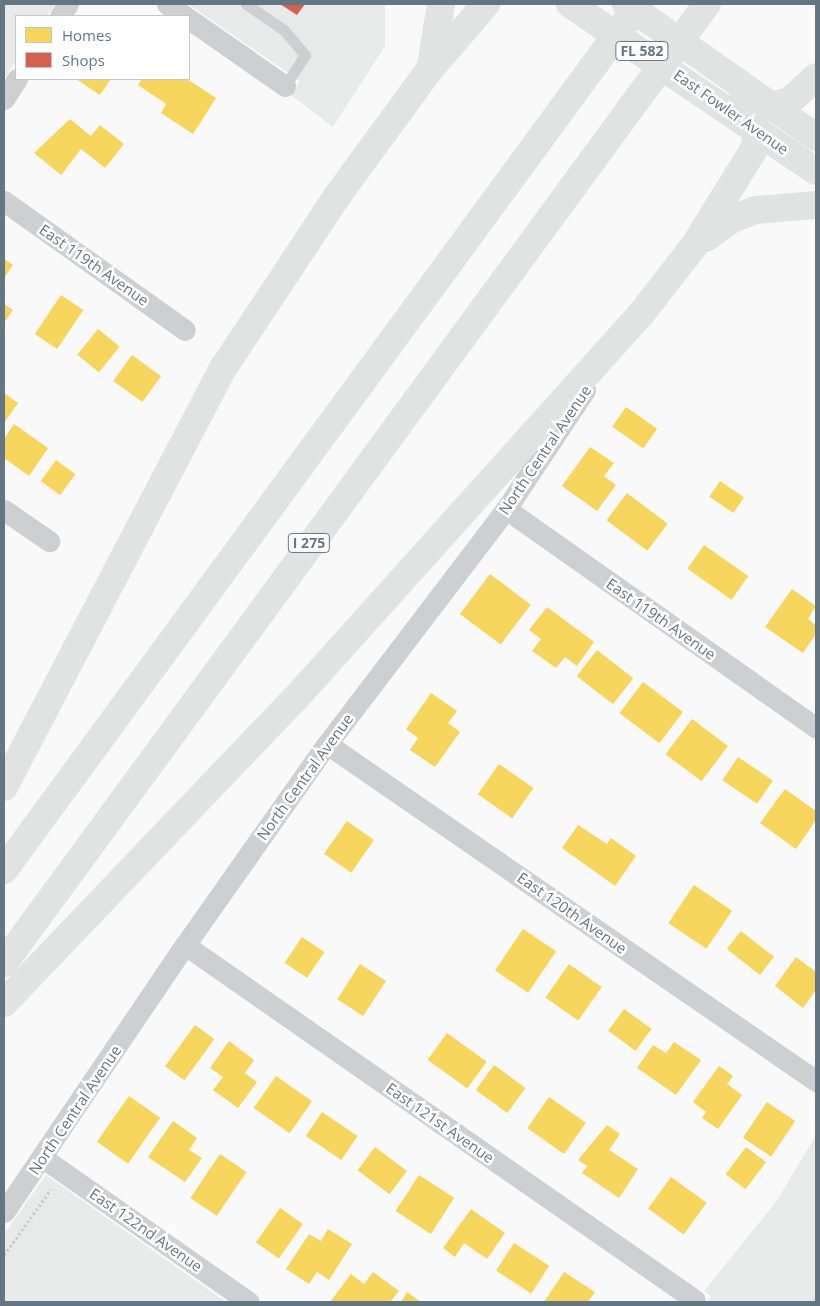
<!DOCTYPE html>
<style>
body{margin:0}
#map{position:relative;width:820px;height:1306px;overflow:hidden;background:#f9f9f9;font-family:"Open Sans",sans-serif}
div>[style]{position:absolute}
[style*='--x']{left:calc(var(--x)*1px);top:calc(var(--y)*1px);width:calc(var(--w)*1px);rotate:calc(var(--a)*1deg)}
.built>*{inset:0;background:#e8e9e9}
.homes>*{inset:0;background:#f6d55c;transform-origin:0 0}
.shops>*{inset:0;background:#d6604d}
.path>*{height:3px;margin-top:-1.5px;transform-origin:0;background:repeating-linear-gradient(90deg,#cbcccd 0 2.5px,transparent 0 5px)}
.lane>*{height:11px;margin:-5.5px;padding:0 5.5px;transform-origin:5.5px;border-radius:5.5px;background:#cecfd0}
.street>*{height:21px;margin:-10.5px;padding:0 10.5px;transform-origin:10.5px;border-radius:10.5px;background:#cecfd0}
.primary>*{height:28px;margin:-14px;padding:0 14px;transform-origin:14px;border-radius:14px;background:#e1e2e2}
.highway>*{height:28px;margin:-14px;padding:0 14px;transform-origin:14px;border-radius:14px;background:#e1e2e2}
span{translate:-50% -50%;white-space:nowrap;text-align:center;line-height:1.15;-webkit-text-stroke:5px #fff;paint-order:stroke}
.shield-label span{padding:1px 4px;background:#fff;border:1px solid;border-radius:4px;-webkit-text-stroke-width:0}
.shield-label{font-size:14px;color:#657683;font-weight:700}
.street-label{font-size:15px;color:#657683}
.frame{position:absolute;inset:0;border:5px solid #657683;pointer-events:none}
.legend{position:absolute;left:15px;top:15px;width:175px;height:65px;box-sizing:border-box;background:#fff;border:1px solid #c1c8cd;margin:0;padding:6px 9px;list-style:none;font-size:15px;color:#657683}
.legend li{display:flex;align-items:center;gap:10px;height:25px}
.legend b{width:25px;border:1px solid #c1c8cd}
</style>
<div id="map">
<div class="built">
<div style="clip-path:polygon(4px 4px,55px 4px,47px 16px,16px 16px,16px 61px,4px 79px)"></div>
<div style="clip-path:polygon(188px 4px,385px 4px,385px 46px,333px 127px,291px 95px,300px 81px)"></div>
<div style="clip-path:polygon(816px 1135px,816px 1302px,707px 1302px,711px 1296px,704px 1291px,776px 1202px)"></div>
<div style="clip-path:polygon(46px 1175px,226px 1302px,4px 1302px,4px 1234px)"></div>
</div>
<div class="homes">
<div style="clip-path:polygon(76px 79px,111px 79px,100px 95px)"></div>
<div style="clip-path:polygon(142px 79px,187px 79px,216px 98px,193px 134px,161px 113px,166px 104px,138px 85px)"></div>
<div style="clip-path:polygon(70px 119px,91px 136px,100px 125px,124px 144px,105px 168px,81px 149px,61px 175px,34px 153px)"></div>
<div style="clip-path:polygon(4px 259px,13px 265px,4px 278px)"></div>
<div style="left:61px;top:295px;width:27px;height:47px;rotate:34deg"></div>
<div style="clip-path:polygon(4px 304px,13px 310px,4px 323px)"></div>
<div style="left:98px;top:329px;width:28px;height:33px;rotate:39deg"></div>
<div style="left:132px;top:355px;width:36px;height:32px;rotate:36deg"></div>
<div style="clip-path:polygon(4px 393px,18px 403px,4px 423px)"></div>
<div style="left:626px;top:407px;width:38px;height:24px;rotate:35deg"></div>
<div style="clip-path:polygon(14px 424px,48px 448px,29px 476px,4px 458px,4px 439px)"></div>
<div style="clip-path:polygon(590px 447px,614px 463px,604px 476px,616px 485px,597px 511px,562px 486px)"></div>
<div style="left:56px;top:460px;width:24px;height:26px;rotate:36deg"></div>
<div style="left:720px;top:481px;width:29px;height:19px;rotate:34deg"></div>
<div style="left:627px;top:493px;width:51px;height:34px;rotate:37deg"></div>
<div style="left:704px;top:545px;width:54px;height:29px;rotate:35deg"></div>
<div style="left:490px;top:574px;width:51px;height:50px;rotate:37deg"></div>
<div style="clip-path:polygon(792px 589px,816px 606px,808px 619px,816px 625px,816px 634px,803px 653px,765px 627px)"></div>
<div style="clip-path:polygon(547px 607px,594px 642px,577px 666px,565px 657px,556px 668px,532px 651px,541px 639px,529px 630px)"></div>
<div style="left:597px;top:650px;width:46px;height:33px;rotate:38deg"></div>
<div style="left:643px;top:682px;width:50px;height:39px;rotate:37deg"></div>
<div style="clip-path:polygon(431px 693px,457px 711px,448px 723px,460px 732px,435px 767px,410px 750px,418px 738px,406px 729px)"></div>
<div style="left:692px;top:719px;width:45px;height:44px;rotate:37deg"></div>
<div style="left:738px;top:757px;width:42px;height:28px;rotate:34deg"></div>
<div style="left:499px;top:764px;width:42px;height:37px;rotate:35deg"></div>
<div style="clip-path:polygon(785px 789px,816px 811px,816px 820px,796px 849px,760px 823px)"></div>
<div style="left:347px;top:821px;width:33px;height:40px;rotate:35deg"></div>
<div style="clip-path:polygon(578px 825px,607px 844px,611px 838px,636px 856px,615px 886px,562px 848px)"></div>
<div style="left:694px;top:885px;width:46px;height:46px;rotate:34deg"></div>
<div style="left:523px;top:929px;width:40px;height:50px;rotate:34deg"></div>
<div style="left:741px;top:931px;width:42px;height:23px;rotate:38deg"></div>
<div style="left:302px;top:937px;width:27px;height:31px;rotate:34deg"></div>
<div style="clip-path:polygon(796px 957px,816px 972px,816px 990px,803px 1008px,775px 986px)"></div>
<div style="left:360px;top:964px;width:31px;height:42px;rotate:33deg"></div>
<div style="left:569px;top:964px;width:40px;height:41px;rotate:35deg"></div>
<div style="left:624px;top:1009px;width:34px;height:27px;rotate:36deg"></div>
<div style="left:195px;top:1025px;width:24px;height:51px;rotate:36deg"></div>
<div style="left:447px;top:1033px;width:49px;height:33px;rotate:36deg"></div>
<div style="clip-path:polygon(229px 1041px,254px 1060px,245px 1073px,257px 1082px,238px 1108px,213px 1090px,223px 1077px,210px 1068px)"></div>
<div style="clip-path:polygon(674px 1042px,701px 1060px,676px 1095px,637px 1068px,653px 1045px,666px 1053px)"></div>
<div style="left:494px;top:1065px;width:39px;height:31px;rotate:36deg"></div>
<div style="clip-path:polygon(719px 1066px,733px 1076px,727px 1084px,742px 1095px,718px 1129px,702px 1118px,706px 1112px,693px 1102px)"></div>
<div style="left:276px;top:1076px;width:44px;height:39px;rotate:35deg"></div>
<div style="left:129px;top:1096px;width:38px;height:56px;rotate:35deg"></div>
<div style="left:549px;top:1097px;width:45px;height:38px;rotate:35deg"></div>
<div style="left:767px;top:1102px;width:34px;height:43px;rotate:34deg"></div>
<div style="left:322px;top:1112px;width:43px;height:29px;rotate:34deg"></div>
<div style="clip-path:polygon(173px 1121px,197px 1138px,189px 1150px,202px 1158px,185px 1182px,148px 1157px)"></div>
<div style="clip-path:polygon(607px 1125px,620px 1134px,609px 1150px,638px 1169px,619px 1198px,582px 1173px,587px 1166px,578px 1160px)"></div>
<div style="left:375px;top:1147px;width:40px;height:29px;rotate:37deg"></div>
<div style="left:746px;top:1147px;width:25px;height:34px;rotate:37deg"></div>
<div style="left:220px;top:1154px;width:32px;height:53px;rotate:34deg"></div>
<div style="left:419px;top:1175px;width:42px;height:43px;rotate:33deg"></div>
<div style="left:671px;top:1177px;width:44px;height:39px;rotate:36deg"></div>
<div style="left:280px;top:1208px;width:28px;height:42px;rotate:35deg"></div>
<div style="clip-path:polygon(471px 1209px,505px 1233px,487px 1259px,464px 1243px,455px 1257px,443px 1248px)"></div>
<div style="clip-path:polygon(328px 1229px,352px 1244px,329px 1280px,317px 1272px,309px 1284px,286px 1269px,309px 1234px,321px 1241px)"></div>
<div style="left:514px;top:1243px;width:42px;height:33px;rotate:33deg"></div>
<div style="clip-path:polygon(373px 1272px,399px 1291px,390px 1302px,330px 1302px,351px 1274px,364px 1284px)"></div>
<div style="clip-path:polygon(564px 1272px,595px 1292px,588px 1302px,544px 1302px)"></div>
<div style="clip-path:polygon(407px 1292px,421px 1302px,401px 1302px)"></div>
</div>
<div class="shops">
<div style="clip-path:polygon(280px 4px,305px 4px,297px 15px)"></div>
</div>
<div class="path">
<div style="--x:4;--y:1255;--w:81;--a:-54.5"></div>
</div>
<div class="lane">
<div style="--x:246;--y:4;--w:46;--a:34.4"></div>
<div style="--x:284;--y:30;--w:33;--a:50"></div>
<div style="--x:305;--y:55;--w:37;--a:123"></div>
</div>
<div class="street">
<div style="--x:167;--y:4;--w:22;--a:34"></div>
<div style="--x:60;--y:16;--w:14;--a:-56"></div>
<div style="--x:189;--y:19;--w:117;--a:34.9"></div>
<div style="--x:4;--y:99;--w:24;--a:-57"></div>
<div style="--x:4;--y:201;--w:222;--a:35.5"></div>
<div style="--x:506;--y:509;--w:380;--a:35.2"></div>
<div style="--x:4;--y:510;--w:55;--a:34.6"></div>
<div style="--x:327;--y:744;--w:594;--a:34.57"></div>
<div style="--x:185;--y:945;--w:621;--a:34.84"></div>
<div style="--x:43;--y:1158;--w:251;--a:35"></div>
<div style="--x:4;--y:1212;--w:323;--a:-55.9"></div>
<div style="--x:185;--y:945;--w:246;--a:-54.8"></div>
<div style="--x:327;--y:744;--w:295;--a:-52.7"></div>
<div style="--x:506;--y:509;--w:143;--a:-56.4"></div>
</div>
<div class="primary">
<div style="--x:570;--y:4;--w:297;--a:34.2"></div>
<div style="--x:626;--y:4;--w:232;--a:35"></div>
<div style="--x:758;--y:110;--w:33;--a:-16"></div>
<div style="--x:790;--y:101;--w:35;--a:-43"></div>
</div>
<div class="highway">
<div style="--x:431;--y:66;--w:63;--a:-80.8"></div>
<div style="--x:706;--y:238;--w:32;--a:-36"></div>
<div style="--x:732;--y:219;--w:26;--a:-21"></div>
<div style="--x:756;--y:210;--w:60;--a:-4.8"></div>
<div style="--x:4;--y:787;--w:474;--a:-62.4"></div>
<div style="--x:224;--y:367;--w:206;--a:-56.5"></div>
<div style="--x:338;--y:195;--w:156;--a:-53.9"></div>
<div style="--x:430;--y:69;--w:86;--a:-49.3"></div>
<div style="--x:4;--y:870;--w:1074;--a:-53.75"></div>
<div style="--x:4;--y:963;--w:1189;--a:-53.76"></div>
<div style="--x:4;--y:1003;--w:419;--a:-46.3"></div>
<div style="--x:294;--y:700;--w:519;--a:-48.05"></div>
<div style="--x:641;--y:314;--w:86;--a:-52.1"></div>
<div style="--x:694;--y:246;--w:118;--a:-58.2"></div>
<div style="--x:756;--y:146;--w:28;--a:-92"></div>
<div style="--x:755;--y:118;--w:35;--a:-114"></div>
</div>
<div class="shield-label">
<span style="left:642px;top:51px">FL 582</span>
<span style="left:309px;top:543px">I 275</span>
</div>
<div class="street-label">
<span style="left:731px;top:112px;rotate:35deg">East Fowler Avenue</span>
<span style="left:94px;top:265px;rotate:35deg">East 119th Avenue</span>
<span style="left:545px;top:450px;rotate:-56deg">North Central Avenue</span>
<span style="left:661px;top:619px;rotate:35deg">East 119th Avenue</span>
<span style="left:305px;top:777px;rotate:-54deg">North Central Avenue</span>
<span style="left:572px;top:913px;rotate:35deg">East 120th Avenue</span>
<span style="left:75px;top:1110px;rotate:-56deg">North Central Avenue</span>
<span style="left:440px;top:1123px;rotate:35deg">East 121st Avenue</span>
<span style="left:146px;top:1230px;rotate:35deg">East 122nd Avenue</span>
</div>
<div class="frame"></div>
<ul class="legend">
<li><b style="height:14px;background:#f6d55c"></b>Homes</li>
<li><b style="height:14px;background:#d6604d"></b>Shops</li>
</ul>
</div>
